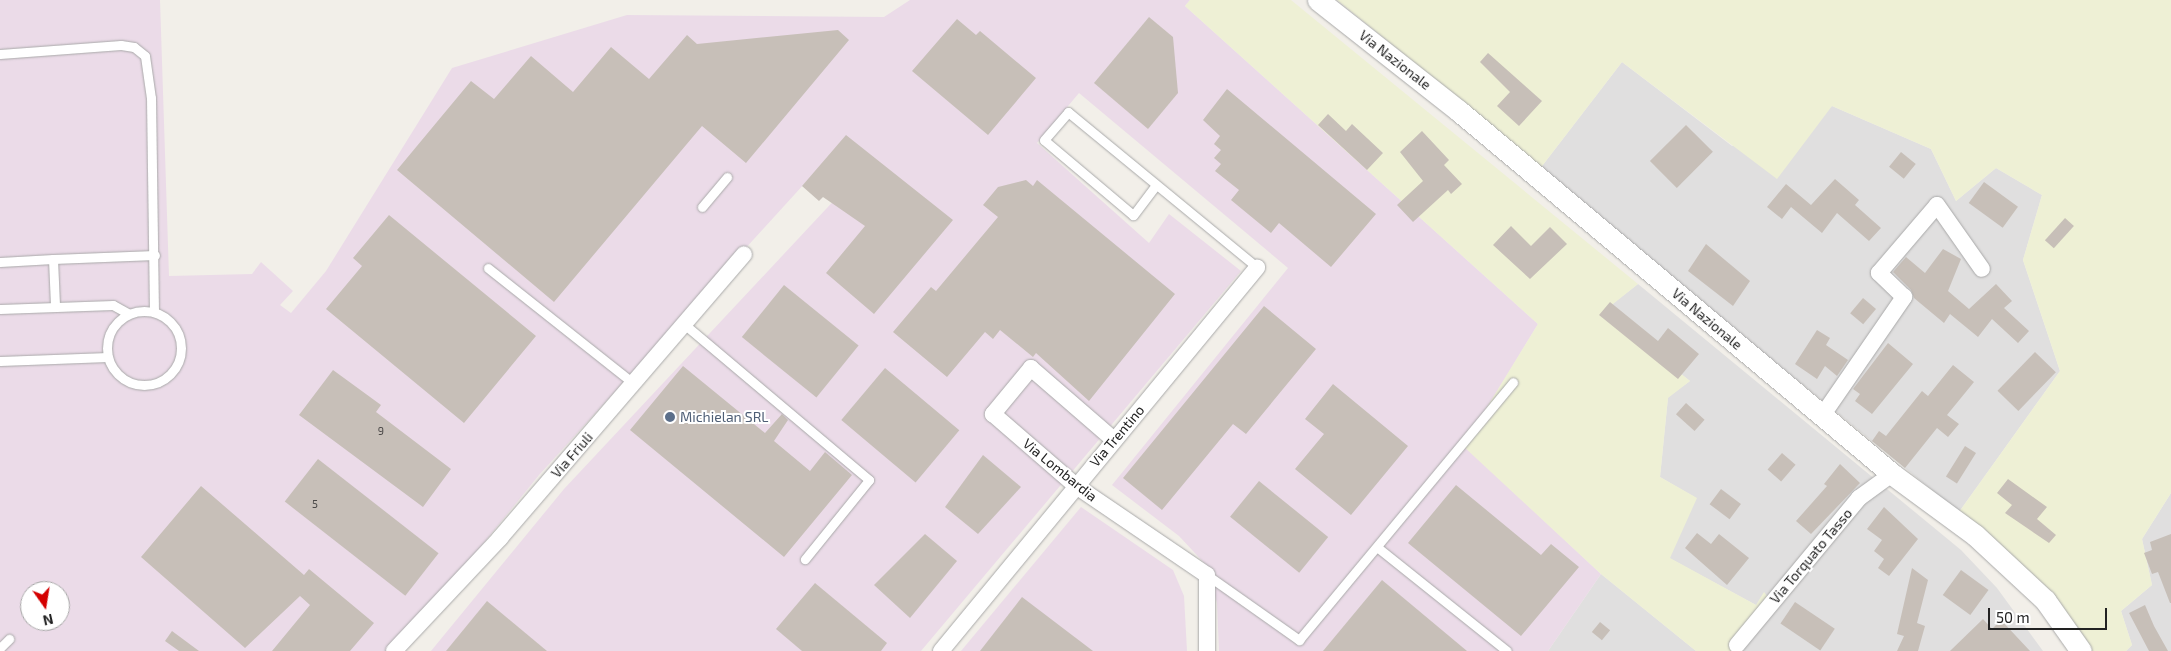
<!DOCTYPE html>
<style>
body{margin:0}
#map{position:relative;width:2171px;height:651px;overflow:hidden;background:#f2efe9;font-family:"Exo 2",sans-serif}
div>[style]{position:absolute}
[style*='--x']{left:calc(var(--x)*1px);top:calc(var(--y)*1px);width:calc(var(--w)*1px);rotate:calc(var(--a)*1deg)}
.residential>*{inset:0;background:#e0dfdf}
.industrial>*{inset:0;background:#ebdbe8}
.farmland>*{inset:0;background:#eef0d5}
.building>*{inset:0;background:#c7bfb8;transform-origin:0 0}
.roads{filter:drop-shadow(0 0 1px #a9a9a9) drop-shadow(0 0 1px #a9a9a9)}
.service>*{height:9px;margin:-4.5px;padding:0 4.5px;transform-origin:4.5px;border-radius:4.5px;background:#fff}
.service>.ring{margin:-4.5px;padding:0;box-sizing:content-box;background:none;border:9px solid #fff;border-radius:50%}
.minor>*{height:16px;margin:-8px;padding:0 8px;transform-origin:8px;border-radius:8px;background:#fff}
.tertiary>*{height:21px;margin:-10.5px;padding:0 10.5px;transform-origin:10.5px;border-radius:10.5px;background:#fff}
.dots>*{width:14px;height:14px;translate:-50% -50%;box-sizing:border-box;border:2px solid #fff;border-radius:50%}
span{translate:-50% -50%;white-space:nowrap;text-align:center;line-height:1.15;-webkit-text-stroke:4px #fff;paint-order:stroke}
.number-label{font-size:11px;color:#4b4948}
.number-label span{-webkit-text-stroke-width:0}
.street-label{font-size:14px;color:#222}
.service-label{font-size:14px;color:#4e5e75}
.left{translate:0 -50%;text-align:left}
.north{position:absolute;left:20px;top:581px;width:50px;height:50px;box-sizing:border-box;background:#fff;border:1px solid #a7a7a7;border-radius:50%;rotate:167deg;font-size:14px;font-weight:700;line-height:20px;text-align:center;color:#222}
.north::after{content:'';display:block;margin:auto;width:18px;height:22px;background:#d40000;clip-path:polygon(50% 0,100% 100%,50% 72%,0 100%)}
.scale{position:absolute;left:1988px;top:608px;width:119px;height:22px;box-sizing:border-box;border:2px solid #222;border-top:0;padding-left:6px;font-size:15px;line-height:18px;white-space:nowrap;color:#222;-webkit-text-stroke:4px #fff;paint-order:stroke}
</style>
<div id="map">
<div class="residential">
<div style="clip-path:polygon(1622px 62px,1732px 146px,1832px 106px,1931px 149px,1956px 201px,1996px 168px,2042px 195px,2023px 260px,2060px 371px,1959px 512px,1539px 170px)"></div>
<div style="clip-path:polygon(1638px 284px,1961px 550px,1997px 588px,2043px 651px,1732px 651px,1756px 605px,1669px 558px,1696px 498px,1660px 477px,1668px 397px,1690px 381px,1602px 312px)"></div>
<div style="clip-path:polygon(2171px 493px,2171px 651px,2126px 651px,2132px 645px,2121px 611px,2152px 585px,2142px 539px)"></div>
<div style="clip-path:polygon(1601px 574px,1696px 651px,1548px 651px)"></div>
</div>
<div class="industrial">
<div style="clip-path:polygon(evenodd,0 0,160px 0,169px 276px,252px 274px,261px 262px,293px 291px,280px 305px,291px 313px,326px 271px,452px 68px,627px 15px,884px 17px,910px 0,1190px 0,1185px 6px,1538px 324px,1464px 446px,1601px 574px,1548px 651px,1219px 651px,1217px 603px,1207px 566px,1179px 536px,1112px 485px,1288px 268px,1079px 93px,1037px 143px,1149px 243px,1169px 214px,1241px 271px,921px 651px,431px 651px,564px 489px,841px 193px,815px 172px,539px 475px,396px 651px,0 651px,0 0,30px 591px,60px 591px,60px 621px,30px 621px,30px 591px)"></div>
<div style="clip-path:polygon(1081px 507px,1173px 570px,1184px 596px,1187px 651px,961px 651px)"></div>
</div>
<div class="farmland">
<div style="clip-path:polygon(1190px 0,1291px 0,1638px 284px,1603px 312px,1690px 381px,1668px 398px,1660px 477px,1697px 498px,1670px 558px,1756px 605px,1764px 592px,1773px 604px,1732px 651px,1696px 651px,1601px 574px,1463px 446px,1538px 324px,1185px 6px)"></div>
<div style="clip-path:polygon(1337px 0,2171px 0,2171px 493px,2142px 539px,2152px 585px,2121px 611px,2132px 645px,2126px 651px,2076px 651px,1959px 512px,2060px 371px,2023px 260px,2042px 195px,1996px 168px,1956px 201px,1931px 149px,1832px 106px,1777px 179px,1622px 62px,1539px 170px,1447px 89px)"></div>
</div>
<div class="building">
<div style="clip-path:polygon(1149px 17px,1173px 37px,1178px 93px,1148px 129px,1094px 83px)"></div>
<div style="clip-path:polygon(957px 19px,976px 35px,980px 31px,1036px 78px,988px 135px,912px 71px)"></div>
<div style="clip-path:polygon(838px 30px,849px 40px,746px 163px,702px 126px,554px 302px,397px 170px,471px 81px,494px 99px,531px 56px,573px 92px,611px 47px,649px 79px,687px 35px,697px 44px)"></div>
<div style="clip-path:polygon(1488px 53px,1542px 101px,1519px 126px,1497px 106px,1510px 92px,1480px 62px)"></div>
<div style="clip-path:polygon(1227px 89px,1376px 214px,1331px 267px,1279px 223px,1271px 233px,1231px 200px,1239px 190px,1215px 171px,1221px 164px,1214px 158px,1221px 150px,1214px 144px,1220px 136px,1203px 120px)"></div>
<div style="clip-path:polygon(1328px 114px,1346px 131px,1352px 124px,1383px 153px,1367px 170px,1318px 125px)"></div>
<div style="left:1686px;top:125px;width:38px;height:51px;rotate:45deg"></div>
<div style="clip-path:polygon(1422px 131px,1449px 160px,1444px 165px,1462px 184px,1451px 194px,1448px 190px,1413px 222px,1397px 205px,1423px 181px,1400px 152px)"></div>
<div style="clip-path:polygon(846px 135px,953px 220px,874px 314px,826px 273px,865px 226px,823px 197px,819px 201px,802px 186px)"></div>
<div style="left:1901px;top:152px;width:19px;height:19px;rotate:39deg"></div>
<div style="clip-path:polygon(1835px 179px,1859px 200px,1855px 205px,1881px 228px,1869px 241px,1837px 213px,1822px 233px,1791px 207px,1782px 219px,1767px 207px,1786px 184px,1811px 205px)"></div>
<div style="clip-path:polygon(1026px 180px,1033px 186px,1037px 180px,1175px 294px,1089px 401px,1036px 353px,1033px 357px,1000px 330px,993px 339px,985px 332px,947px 377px,893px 332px,931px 287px,936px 291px,998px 217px,983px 205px,998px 187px)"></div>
<div style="left:1984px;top:182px;width:42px;height:26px;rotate:36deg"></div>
<div style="clip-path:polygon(389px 215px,536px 336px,464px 423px,326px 309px,362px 266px,353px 258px)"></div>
<div style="left:2065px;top:218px;width:12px;height:30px;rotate:42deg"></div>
<div style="clip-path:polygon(1511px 226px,1531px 246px,1550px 227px,1567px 244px,1530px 279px,1493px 245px)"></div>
<div style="clip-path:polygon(1706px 244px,1750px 281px,1733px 306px,1688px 271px)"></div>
<div style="clip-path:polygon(1943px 249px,1961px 259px,1948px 291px,1969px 309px,1996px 284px,2012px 301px,2004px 308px,2029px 331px,2018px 343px,1992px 319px,1978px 337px,1950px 314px,1944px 323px,1914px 298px,1911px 290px,1893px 272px,1906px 257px,1925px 273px)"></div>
<div style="left:784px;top:285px;width:96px;height:67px;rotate:39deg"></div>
<div style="left:1863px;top:298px;width:17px;height:20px;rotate:40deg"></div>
<div style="clip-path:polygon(1610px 302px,1658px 341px,1668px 328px,1699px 354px,1678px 379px,1599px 315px)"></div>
<div style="clip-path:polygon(1264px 306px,1316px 349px,1246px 434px,1233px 424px,1162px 510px,1123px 478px)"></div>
<div style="clip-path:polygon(1817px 330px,1830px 338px,1826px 345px,1848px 360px,1837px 376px,1825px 366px,1817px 379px,1795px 364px)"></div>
<div style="clip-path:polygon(1888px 343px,1913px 364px,1872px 414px,1855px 401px,1860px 394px,1853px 389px)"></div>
<div style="left:2035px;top:352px;width:29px;height:54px;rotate:44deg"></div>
<div style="clip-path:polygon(1953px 365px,1974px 382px,1947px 415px,1959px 424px,1948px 437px,1937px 428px,1905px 468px,1872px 441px,1879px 431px,1886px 436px,1922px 391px,1928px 396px)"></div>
<div style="clip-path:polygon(683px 366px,765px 433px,782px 414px,788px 420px,774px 441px,810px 471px,825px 452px,852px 475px,784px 557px,630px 430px)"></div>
<div style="left:885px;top:368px;width:97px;height:68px;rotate:40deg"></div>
<div style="clip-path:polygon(333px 370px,381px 405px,376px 412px,451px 469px,423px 507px,299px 415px)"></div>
<div style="clip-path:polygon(1333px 384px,1408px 446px,1351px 515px,1295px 469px,1324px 434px,1305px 419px)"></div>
<div style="left:1686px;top:403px;width:25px;height:15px;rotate:42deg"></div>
<div style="left:1965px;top:446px;width:13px;height:36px;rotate:32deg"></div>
<div style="left:1782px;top:453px;width:18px;height:22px;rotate:41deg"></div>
<div style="clip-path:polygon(983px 455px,1021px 487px,978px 534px,945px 507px)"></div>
<div style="left:318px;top:459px;width:153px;height:54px;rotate:38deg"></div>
<div style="clip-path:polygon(1840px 464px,1860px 483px,1811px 534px,1796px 521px,1827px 486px,1824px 484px)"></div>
<div style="clip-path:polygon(2008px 479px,2047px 507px,2037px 519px,2056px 535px,2049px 543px,2005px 513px,2012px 505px,1997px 493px)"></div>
<div style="left:1259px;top:481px;width:89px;height:46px;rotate:39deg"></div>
<div style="clip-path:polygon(1456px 485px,1541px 555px,1551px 544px,1579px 567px,1521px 636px,1408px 543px)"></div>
<div style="clip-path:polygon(201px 486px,304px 575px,309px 569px,374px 623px,350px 651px,272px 651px,310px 605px,300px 596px,245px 648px,141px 557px)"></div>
<div style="left:1721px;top:489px;width:25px;height:19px;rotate:37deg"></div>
<div style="clip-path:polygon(1884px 507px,1918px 539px,1889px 576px,1878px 568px,1884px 559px,1874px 551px,1882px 540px,1867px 529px)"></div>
<div style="clip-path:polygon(1697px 533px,1711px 544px,1719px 534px,1749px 558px,1727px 585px,1685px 548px)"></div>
<div style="clip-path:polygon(925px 534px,957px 561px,910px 618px,874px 585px)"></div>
<div style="clip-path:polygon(2171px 534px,2171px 603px,2170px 603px,2158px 572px,2152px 574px,2144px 553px,2152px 550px,2150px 542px)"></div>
<div style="clip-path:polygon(1912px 568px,1928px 580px,1917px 623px,1925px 626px,1918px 651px,1897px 651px,1904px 636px,1897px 634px)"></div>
<div style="left:1961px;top:570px;width:34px;height:31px;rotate:36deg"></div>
<div style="clip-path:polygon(1382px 580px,1467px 651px,1323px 651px)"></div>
<div style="clip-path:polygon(815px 583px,887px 643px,881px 651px,802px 651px,776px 629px)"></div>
<div style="clip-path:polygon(1022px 597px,1093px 651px,980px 651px)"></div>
<div style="clip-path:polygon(487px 601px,547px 651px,446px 651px)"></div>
<div style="left:1795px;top:602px;width:48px;height:26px;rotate:34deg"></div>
<div style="clip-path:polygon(2145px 605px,2154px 626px,2168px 651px,2149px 651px,2129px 613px)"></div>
<div style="clip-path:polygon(1983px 619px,1992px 629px,2001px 620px,2030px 651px,1950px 651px)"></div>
<div style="left:1600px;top:622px;width:13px;height:13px;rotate:39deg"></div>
<div style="clip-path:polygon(172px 631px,199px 651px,179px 651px,165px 641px)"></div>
</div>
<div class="roads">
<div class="service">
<div style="--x:0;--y:54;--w:121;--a:-4.3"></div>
<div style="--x:121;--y:45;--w:13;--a:9"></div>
<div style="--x:134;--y:47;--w:14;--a:39"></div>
<div style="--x:145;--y:56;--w:42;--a:81.9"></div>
<div style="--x:151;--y:98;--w:214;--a:89.2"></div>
<div style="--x:1156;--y:185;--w:38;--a:127"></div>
<div style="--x:1133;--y:215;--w:116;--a:-139.9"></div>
<div style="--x:1044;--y:140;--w:37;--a:-49"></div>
<div style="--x:1068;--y:112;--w:244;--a:39.4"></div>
<div style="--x:702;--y:207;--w:39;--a:-50"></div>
<div style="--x:0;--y:262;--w:53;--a:-3.2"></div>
<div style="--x:488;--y:268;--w:185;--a:38.4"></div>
<div style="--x:55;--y:305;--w:46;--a:-92.5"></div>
<div style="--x:53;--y:259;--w:102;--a:-2.2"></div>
<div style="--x:0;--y:309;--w:113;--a:-2"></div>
<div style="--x:113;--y:305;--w:18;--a:29"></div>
<div class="ring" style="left:107px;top:311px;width:65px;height:65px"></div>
<div style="--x:684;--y:324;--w:242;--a:40.1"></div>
<div style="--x:869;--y:480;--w:102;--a:129"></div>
<div style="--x:0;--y:361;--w:108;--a:-2.1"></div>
<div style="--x:1377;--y:547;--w:166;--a:38.7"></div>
<div style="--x:1207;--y:575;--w:113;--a:35.2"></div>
<div style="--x:1299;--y:640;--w:335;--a:-50.3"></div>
<div style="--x:0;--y:648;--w:13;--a:-45"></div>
</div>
<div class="minor">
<div style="--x:1822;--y:416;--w:145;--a:-55.4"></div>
<div style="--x:1904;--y:297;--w:35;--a:-136"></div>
<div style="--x:1879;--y:273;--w:89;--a:-49.5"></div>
<div style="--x:1937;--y:205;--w:78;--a:54.9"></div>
<div style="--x:1114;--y:440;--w:110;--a:-139.1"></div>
<div style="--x:1031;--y:368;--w:60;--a:129.6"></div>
<div style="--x:993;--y:414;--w:110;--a:40.9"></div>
<div style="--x:1076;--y:486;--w:158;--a:34.2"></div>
<div style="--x:1207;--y:575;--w:76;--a:90"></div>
<div style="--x:1737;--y:645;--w:191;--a:-50.3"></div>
<div style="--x:1859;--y:498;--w:41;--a:-36"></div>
<div style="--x:394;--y:651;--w:155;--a:-46.8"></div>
<div style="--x:500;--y:538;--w:374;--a:-49.3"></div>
<div style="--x:941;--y:651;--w:497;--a:-50.5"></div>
</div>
<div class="tertiary">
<div style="--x:1318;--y:0;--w:179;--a:38.2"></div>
<div style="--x:1459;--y:111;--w:565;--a:39.97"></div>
<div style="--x:1892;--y:474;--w:103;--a:36.3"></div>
<div style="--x:1975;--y:535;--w:96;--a:42.9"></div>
<div style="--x:2045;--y:600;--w:62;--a:54.8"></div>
</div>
</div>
<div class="dots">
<div style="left:670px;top:417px;background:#5c6f8a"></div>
</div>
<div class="number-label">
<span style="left:381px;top:431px">9</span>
<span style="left:315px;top:504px">5</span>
</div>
<div class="street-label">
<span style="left:1395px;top:60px;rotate:38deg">Via Nazionale</span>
<span style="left:1707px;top:319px;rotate:40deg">Via Nazionale</span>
<span style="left:1117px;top:436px;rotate:-50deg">Via Trentino</span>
<span style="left:572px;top:455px;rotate:-49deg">Via Friuli</span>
<span style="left:1060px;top:470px;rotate:39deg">Via Lombardia</span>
<span style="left:1811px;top:556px;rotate:-50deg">Via Torquato Tasso</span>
</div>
<div class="service-label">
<span class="left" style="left:680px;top:417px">Michielan SRL</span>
</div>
<div class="north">N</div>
<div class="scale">50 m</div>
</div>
